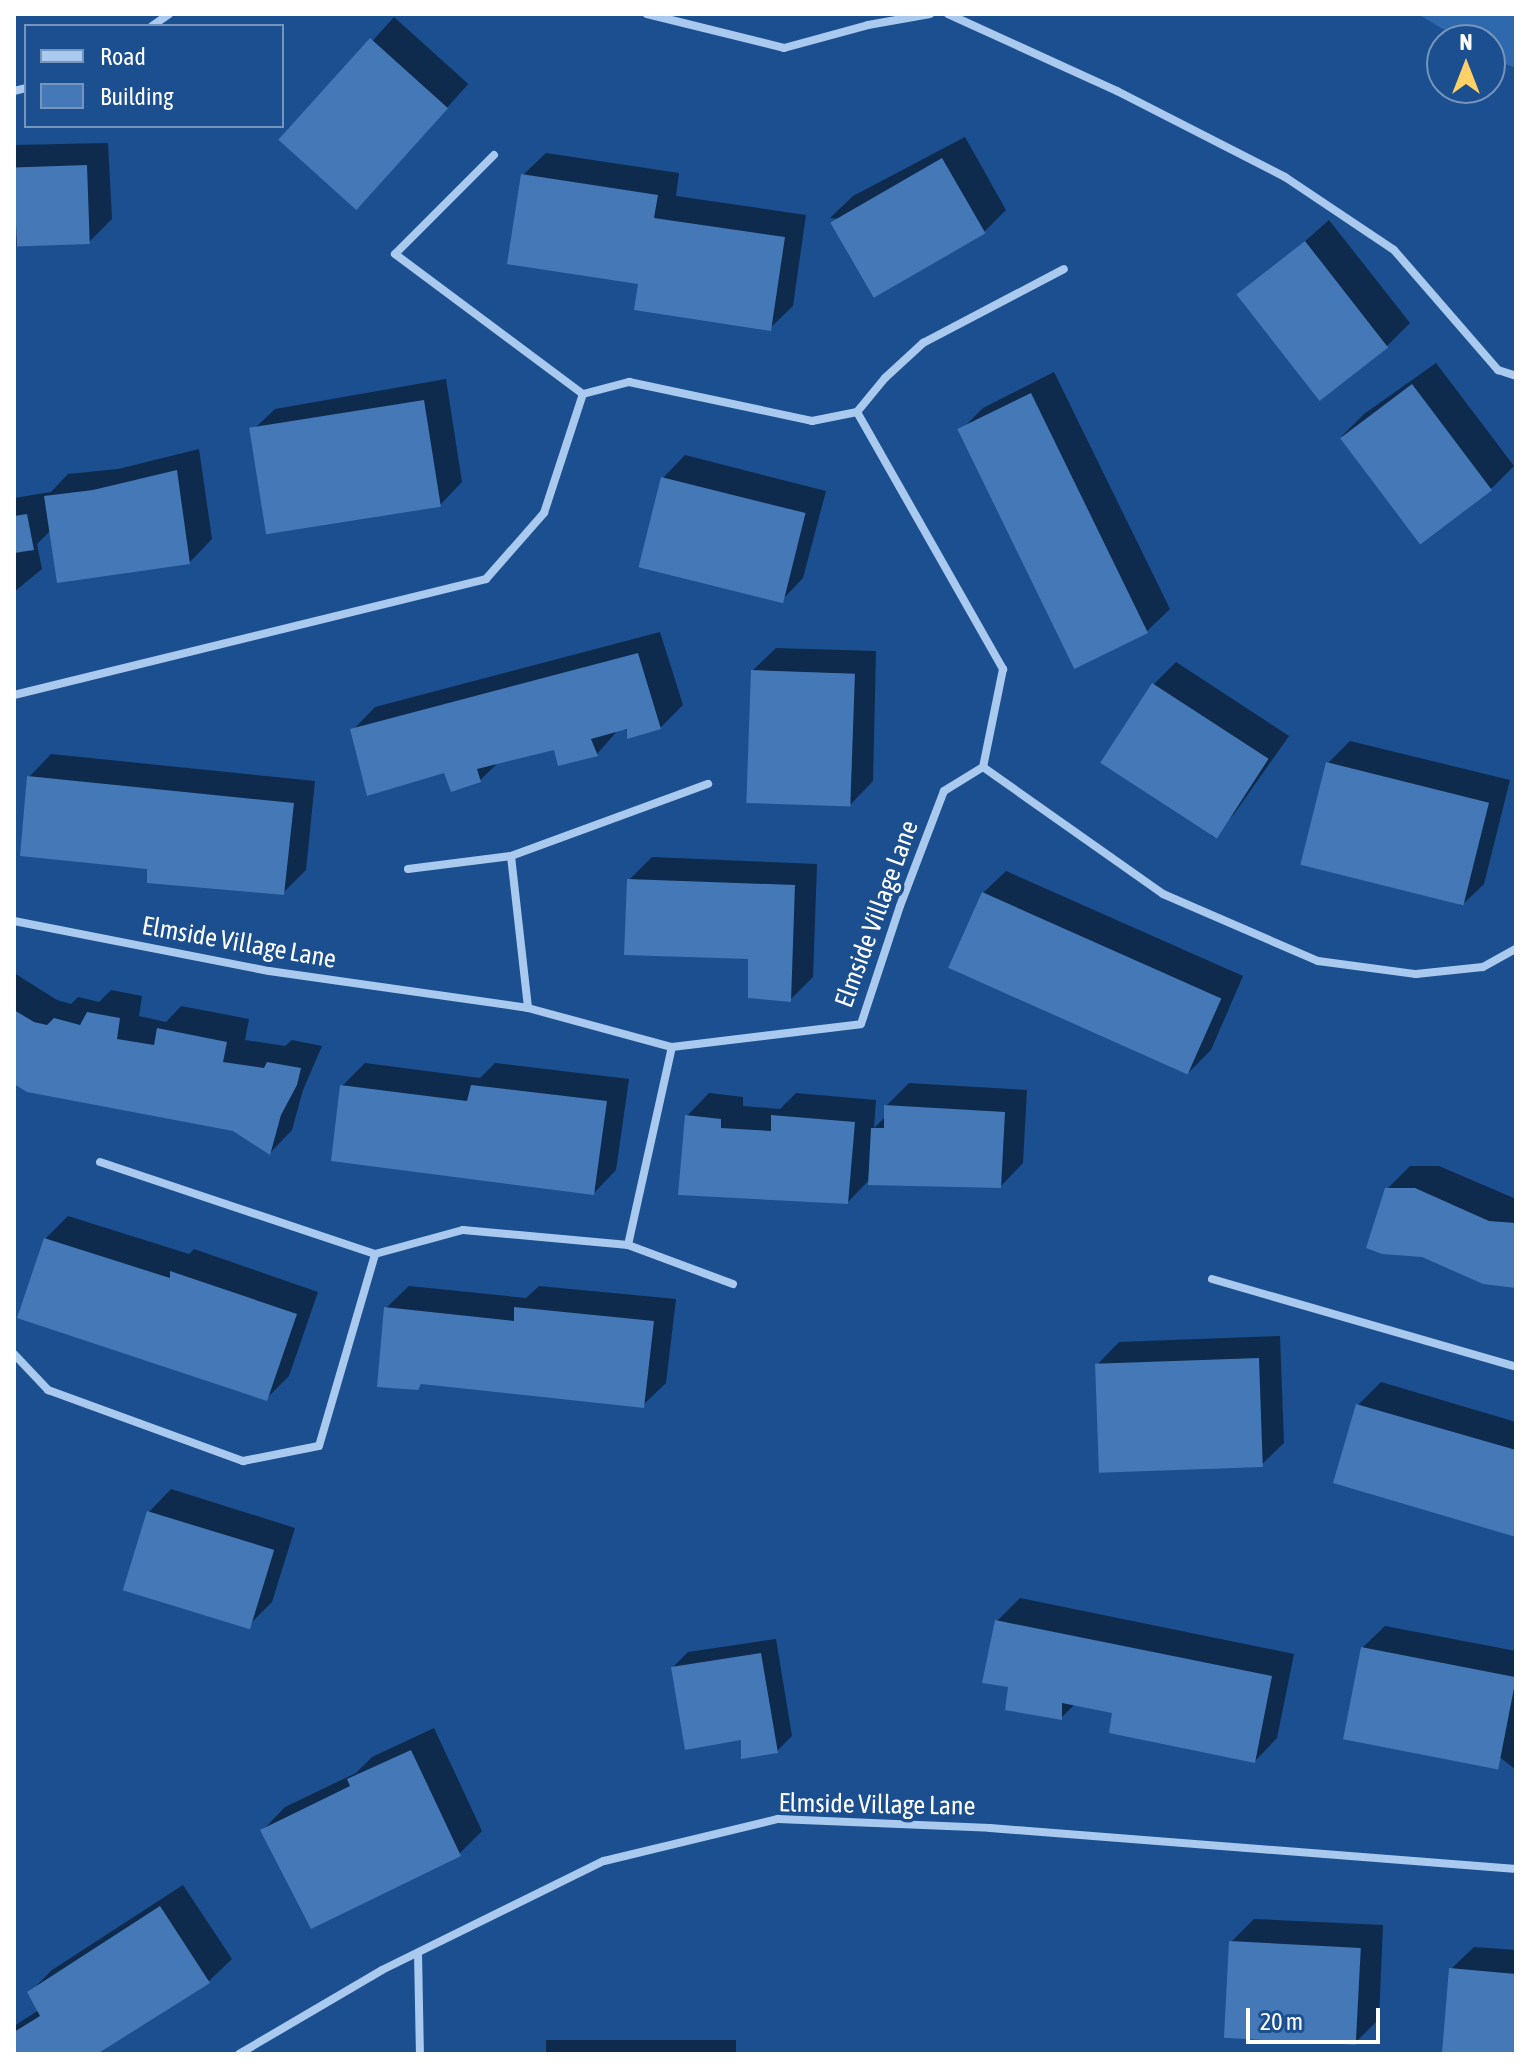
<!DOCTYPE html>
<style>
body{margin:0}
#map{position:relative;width:1530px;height:2068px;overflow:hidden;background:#1b4f8f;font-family:"Asap Condensed",sans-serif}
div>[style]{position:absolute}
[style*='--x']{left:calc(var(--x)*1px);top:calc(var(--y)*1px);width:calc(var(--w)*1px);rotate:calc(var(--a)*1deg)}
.green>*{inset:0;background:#2e69ad}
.shadow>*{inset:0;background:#0007;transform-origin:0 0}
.building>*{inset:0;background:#4478b7;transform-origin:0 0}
.minor>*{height:8px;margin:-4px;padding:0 4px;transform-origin:4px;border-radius:4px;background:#a9c9ee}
span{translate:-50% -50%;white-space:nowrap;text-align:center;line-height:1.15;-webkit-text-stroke:7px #1b4f8f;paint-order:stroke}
.street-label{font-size:26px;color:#fff}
.frame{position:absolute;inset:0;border:16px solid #fff;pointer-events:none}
.legend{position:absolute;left:24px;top:24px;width:260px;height:104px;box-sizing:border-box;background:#1b4f8f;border:2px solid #7695bc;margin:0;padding:10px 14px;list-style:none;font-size:24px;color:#fff}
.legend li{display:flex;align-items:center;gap:16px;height:40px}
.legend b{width:40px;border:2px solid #7695bc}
.north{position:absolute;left:1426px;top:24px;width:80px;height:80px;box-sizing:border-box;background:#1b4f8f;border:2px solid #7695bc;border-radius:50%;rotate:0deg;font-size:22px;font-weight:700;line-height:32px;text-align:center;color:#fff}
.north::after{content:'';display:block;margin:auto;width:28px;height:36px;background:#ffd166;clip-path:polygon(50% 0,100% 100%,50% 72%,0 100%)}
.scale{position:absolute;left:1246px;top:2008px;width:134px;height:36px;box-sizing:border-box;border:4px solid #fff;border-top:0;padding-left:10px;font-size:24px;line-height:28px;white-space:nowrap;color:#fff;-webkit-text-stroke:6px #1b4f8f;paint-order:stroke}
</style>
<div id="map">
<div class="green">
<div style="clip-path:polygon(1418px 14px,1516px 14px,1516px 68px,1490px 58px,1490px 40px,1461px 40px)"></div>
</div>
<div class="shadow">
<div style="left:394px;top:17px;width:100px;height:166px;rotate:42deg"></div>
<div style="clip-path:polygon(965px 137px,1006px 210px,983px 233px,830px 218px,853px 196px)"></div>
<div style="clip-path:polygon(108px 143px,112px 219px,89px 242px,14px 246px,14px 145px)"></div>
<div style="clip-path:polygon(546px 153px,679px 173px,676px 196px,806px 215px,793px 306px,770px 328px,640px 283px,523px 175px)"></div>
<div style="clip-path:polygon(1329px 220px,1410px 323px,1387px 346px,1241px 298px)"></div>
<div style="clip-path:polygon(1436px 363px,1514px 466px,1491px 489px,1341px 437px,1364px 414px)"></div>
<div style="clip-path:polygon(1054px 372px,1170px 609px,1147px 631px,960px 431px,983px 408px)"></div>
<div style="clip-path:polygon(446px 379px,462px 482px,440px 505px,252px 431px,275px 409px)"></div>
<div style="clip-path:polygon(199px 449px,212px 539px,190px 562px,51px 530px,37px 544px,42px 569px,14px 592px,14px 498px,51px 492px,68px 474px,118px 469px)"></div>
<div style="clip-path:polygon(685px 455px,826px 491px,803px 578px,781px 601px,663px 478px)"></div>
<div style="clip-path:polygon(660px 632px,683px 705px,660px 728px,618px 730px,597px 754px,555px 747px,499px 762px,479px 781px,445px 770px,353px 730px,375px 707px)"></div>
<div style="clip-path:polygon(776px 648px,876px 651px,873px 781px,851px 804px,753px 670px)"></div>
<div style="clip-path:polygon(1176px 662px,1289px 736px,1234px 814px,1212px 837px,1154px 684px)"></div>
<div style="clip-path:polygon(1350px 741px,1510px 780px,1484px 884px,1461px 906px,1328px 763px)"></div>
<div style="clip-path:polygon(51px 754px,315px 781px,306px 870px,283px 893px,149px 867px,29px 777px)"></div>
<div style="clip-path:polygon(652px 857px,817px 864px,813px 977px,790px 1000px,750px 957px,629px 880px)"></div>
<div style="clip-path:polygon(1006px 871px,1243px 976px,1211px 1050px,1188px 1073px,983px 893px)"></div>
<div style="clip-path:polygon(14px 973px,57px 1000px,71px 1004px,78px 997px,99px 1002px,111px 990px,142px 996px,139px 1016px,166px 1022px,181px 1006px,249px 1019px,245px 1040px,285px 1046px,292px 1040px,322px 1046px,303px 1090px,292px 1130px,270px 1153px,234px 1129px,14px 1081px)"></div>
<div style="clip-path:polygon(365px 1063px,480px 1078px,495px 1063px,629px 1079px,616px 1170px,594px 1193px,342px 1086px)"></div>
<div style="clip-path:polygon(909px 1083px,1027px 1090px,1023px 1163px,1001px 1186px,870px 1179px,848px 1202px,687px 1116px,709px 1093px,743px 1097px,743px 1106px,780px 1109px,796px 1093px,876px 1100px,874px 1128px,886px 1116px,886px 1106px)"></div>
<div style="clip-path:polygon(1410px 1166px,1439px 1166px,1516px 1199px,1516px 1286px,1387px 1189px)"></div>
<div style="clip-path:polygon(68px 1216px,189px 1254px,194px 1249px,318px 1292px,289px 1376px,266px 1399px,45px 1239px)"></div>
<div style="clip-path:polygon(409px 1286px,526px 1298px,539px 1286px,676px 1299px,666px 1383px,643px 1405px,423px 1382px,417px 1388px,386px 1308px)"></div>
<div style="clip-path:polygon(1280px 1336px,1284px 1443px,1261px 1465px,1097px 1365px,1119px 1342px)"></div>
<div style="clip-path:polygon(1381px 1382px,1516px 1422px,1516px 1535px,1358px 1405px)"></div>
<div style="clip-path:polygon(171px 1489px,295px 1528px,272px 1602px,250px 1624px,149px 1512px)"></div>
<div style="clip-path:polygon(1020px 1598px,1294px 1654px,1277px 1738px,1255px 1761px,1114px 1711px,1075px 1704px,1061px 1718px,1011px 1685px,997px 1621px)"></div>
<div style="clip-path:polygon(1385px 1626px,1516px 1651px,1516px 1770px,1362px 1648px)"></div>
<div style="clip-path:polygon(776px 1639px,792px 1736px,777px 1751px,743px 1738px,673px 1667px,688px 1652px)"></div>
<div style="clip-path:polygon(434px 1728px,482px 1831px,459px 1854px,263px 1830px,285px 1807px,356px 1773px,372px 1757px)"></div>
<div style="clip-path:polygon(183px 1885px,232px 1959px,209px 1981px,93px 2054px,14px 2054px,14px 2026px,39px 2010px,29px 1993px,52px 1970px)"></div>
<div style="clip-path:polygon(1254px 1919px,1383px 1925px,1379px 2019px,1356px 2042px,1231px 1942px)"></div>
<div style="clip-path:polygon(1474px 1947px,1516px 1950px,1516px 2054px,1444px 2051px,1451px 1969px)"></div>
<div style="left:546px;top:2040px;width:190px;height:20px"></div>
</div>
<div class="building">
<div style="left:370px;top:38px;width:105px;height:137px;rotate:42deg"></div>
<div style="left:942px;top:158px;width:87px;height:129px;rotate:60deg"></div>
<div style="left:87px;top:165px;width:79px;height:73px;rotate:88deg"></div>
<div style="clip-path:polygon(521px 174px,658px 195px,654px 218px,785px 237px,771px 331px,634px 310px,638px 284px,507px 264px)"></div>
<div style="left:1305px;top:241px;width:135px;height:87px;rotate:52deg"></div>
<div style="left:1412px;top:384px;width:133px;height:90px;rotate:53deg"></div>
<div style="left:1031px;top:393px;width:267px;height:82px;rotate:64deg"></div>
<div style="left:424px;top:400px;width:108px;height:177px;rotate:81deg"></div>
<div style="clip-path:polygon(177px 470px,190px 564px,57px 583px,44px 496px,93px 490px)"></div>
<div style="left:661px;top:477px;width:149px;height:93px;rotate:14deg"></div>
<div style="clip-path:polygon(27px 514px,34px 550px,14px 553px,14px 516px)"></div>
<div style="clip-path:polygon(638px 653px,661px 729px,627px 739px,627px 729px,591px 739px,598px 756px,558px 766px,554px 750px,477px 769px,481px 782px,451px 792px,444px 773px,367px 796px,350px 729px)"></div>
<div style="left:751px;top:670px;width:104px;height:133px;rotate:2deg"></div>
<div style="left:1152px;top:683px;width:139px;height:95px;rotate:33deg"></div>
<div style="left:1326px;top:762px;width:168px;height:106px;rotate:14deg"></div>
<div style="clip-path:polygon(27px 776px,294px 803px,284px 895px,147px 883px,147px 869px,20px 856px)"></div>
<div style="clip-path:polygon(627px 879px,795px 885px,791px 1002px,748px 998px,748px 959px,624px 955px)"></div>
<div style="left:982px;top:892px;width:262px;height:83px;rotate:24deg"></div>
<div style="clip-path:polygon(14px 1010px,34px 1022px,47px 1025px,54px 1018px,80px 1025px,87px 1012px,120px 1018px,117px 1039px,154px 1045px,157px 1028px,227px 1042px,223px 1062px,264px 1068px,267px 1062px,301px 1068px,297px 1085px,281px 1115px,270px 1155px,233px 1131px,27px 1092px,14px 1084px)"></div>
<div style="clip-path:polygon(340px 1085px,467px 1101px,471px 1085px,607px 1101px,594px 1195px,331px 1161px)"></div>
<div style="clip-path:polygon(884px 1105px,1005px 1112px,1001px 1188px,868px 1185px,871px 1128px,884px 1128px)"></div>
<div style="clip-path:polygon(685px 1115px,721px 1119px,721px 1128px,771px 1131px,771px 1115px,855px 1122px,848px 1204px,678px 1195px)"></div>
<div style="clip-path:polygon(1385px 1188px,1415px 1188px,1489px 1221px,1516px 1223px,1516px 1288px,1483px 1284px,1422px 1257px,1382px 1254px,1366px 1248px)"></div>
<div style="clip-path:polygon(44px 1238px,170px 1278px,170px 1271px,297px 1314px,267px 1401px,17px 1318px)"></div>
<div style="clip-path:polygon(384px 1307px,514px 1321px,514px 1307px,654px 1321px,644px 1408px,421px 1384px,418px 1390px,377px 1387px)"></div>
<div style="left:1259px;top:1358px;width:109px;height:164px;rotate:88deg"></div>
<div style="clip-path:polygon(1356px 1404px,1516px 1450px,1516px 1537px,1333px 1483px)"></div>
<div style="left:147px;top:1511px;width:133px;height:83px;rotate:17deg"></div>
<div style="clip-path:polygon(995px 1620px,1272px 1676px,1255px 1763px,1109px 1733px,1112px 1713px,1062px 1703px,1062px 1720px,1005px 1710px,1008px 1687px,982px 1683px)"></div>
<div style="left:1361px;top:1647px;width:158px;height:94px;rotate:11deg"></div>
<div style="clip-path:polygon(761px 1653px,778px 1753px,741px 1759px,741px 1740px,685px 1750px,671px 1667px)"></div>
<div style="clip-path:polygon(411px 1750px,461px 1856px,311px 1929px,260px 1830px,350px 1786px,347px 1779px)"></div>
<div style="clip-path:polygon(160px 1906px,210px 1983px,97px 2054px,14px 2054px,14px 2032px,40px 2016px,27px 1992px)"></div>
<div style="left:1229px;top:1941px;width:132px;height:97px;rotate:3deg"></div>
<div style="clip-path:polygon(1449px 1968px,1516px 1974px,1516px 2054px,1442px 2053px)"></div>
</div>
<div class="minor">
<div style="--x:647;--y:14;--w:141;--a:13.9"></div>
<div style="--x:784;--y:48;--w:87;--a:-15.3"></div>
<div style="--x:868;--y:25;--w:63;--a:-10.1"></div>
<div style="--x:948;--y:14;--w:186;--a:24.5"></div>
<div style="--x:1117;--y:91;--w:189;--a:27.1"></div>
<div style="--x:1285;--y:177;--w:131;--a:33.8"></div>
<div style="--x:1394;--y:250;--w:159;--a:49.1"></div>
<div style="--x:1498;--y:370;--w:19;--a:18"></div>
<div style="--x:152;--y:26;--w:21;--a:-35"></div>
<div style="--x:14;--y:91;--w:12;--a:-14"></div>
<div style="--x:494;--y:155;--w:140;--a:135"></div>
<div style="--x:395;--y:254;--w:234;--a:36.7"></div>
<div style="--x:857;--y:412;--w:44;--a:-50.5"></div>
<div style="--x:885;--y:378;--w:52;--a:-42.6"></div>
<div style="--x:923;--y:343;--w:159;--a:-27.7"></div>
<div style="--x:14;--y:695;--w:486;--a:-13.8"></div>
<div style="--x:486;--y:579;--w:88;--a:-48.7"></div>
<div style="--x:544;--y:513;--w:125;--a:-71.9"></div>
<div style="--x:583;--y:394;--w:48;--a:-14.6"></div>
<div style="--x:629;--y:382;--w:187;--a:12"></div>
<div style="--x:812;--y:421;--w:46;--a:-11.3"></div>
<div style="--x:857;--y:412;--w:296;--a:60.4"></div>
<div style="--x:1003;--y:669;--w:100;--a:101.5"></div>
<div style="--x:511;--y:856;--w:153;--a:83.6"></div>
<div style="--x:408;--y:869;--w:104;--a:-7.2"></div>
<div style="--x:511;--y:856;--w:210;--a:-20.1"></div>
<div style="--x:14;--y:921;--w:260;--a:11.1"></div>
<div style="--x:269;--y:971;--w:262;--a:8.1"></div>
<div style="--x:528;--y:1008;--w:149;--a:15.2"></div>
<div style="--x:672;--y:1047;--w:190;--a:-6.9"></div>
<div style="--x:861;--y:1024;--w:124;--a:-71.7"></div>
<div style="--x:900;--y:906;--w:123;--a:-69.1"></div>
<div style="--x:944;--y:791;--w:46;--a:-31.6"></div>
<div style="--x:983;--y:767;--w:220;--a:35.2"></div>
<div style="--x:1163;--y:894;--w:169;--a:23.4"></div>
<div style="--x:1318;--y:961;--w:99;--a:7.6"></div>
<div style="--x:1416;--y:974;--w:67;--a:-6"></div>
<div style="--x:1483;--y:967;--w:38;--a:-29"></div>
<div style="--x:100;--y:1162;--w:290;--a:18.5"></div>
<div style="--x:375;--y:1254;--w:91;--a:-15.3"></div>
<div style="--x:463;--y:1230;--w:166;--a:5.2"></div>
<div style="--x:628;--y:1245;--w:112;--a:20.4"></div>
<div style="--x:628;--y:1245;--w:203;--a:-77.5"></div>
<div style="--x:1212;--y:1279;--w:316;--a:16.1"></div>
<div style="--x:14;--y:1354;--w:50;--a:46.6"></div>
<div style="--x:48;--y:1390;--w:208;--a:20"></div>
<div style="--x:243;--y:1461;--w:77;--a:-11.2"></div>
<div style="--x:319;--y:1446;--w:200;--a:-73.7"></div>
<div style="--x:418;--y:1953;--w:101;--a:88.9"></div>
<div style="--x:239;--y:2054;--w:166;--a:-30.4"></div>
<div style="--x:382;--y:1970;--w:247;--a:-26.2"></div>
<div style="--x:604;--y:1861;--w:179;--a:-13.6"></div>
<div style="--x:778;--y:1819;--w:212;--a:2.4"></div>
<div style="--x:990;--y:1828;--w:528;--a:4.46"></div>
</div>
<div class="street-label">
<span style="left:877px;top:914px;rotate:-70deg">Elmside Village Lane</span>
<span style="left:239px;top:943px;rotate:10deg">Elmside Village Lane</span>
<span style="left:877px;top:1805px;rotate:1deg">Elmside Village Lane</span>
</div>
<div class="frame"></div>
<ul class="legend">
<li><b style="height:10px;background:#a9c9ee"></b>Road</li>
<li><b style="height:22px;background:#4478b7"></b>Building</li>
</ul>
<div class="north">N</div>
<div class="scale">20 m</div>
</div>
